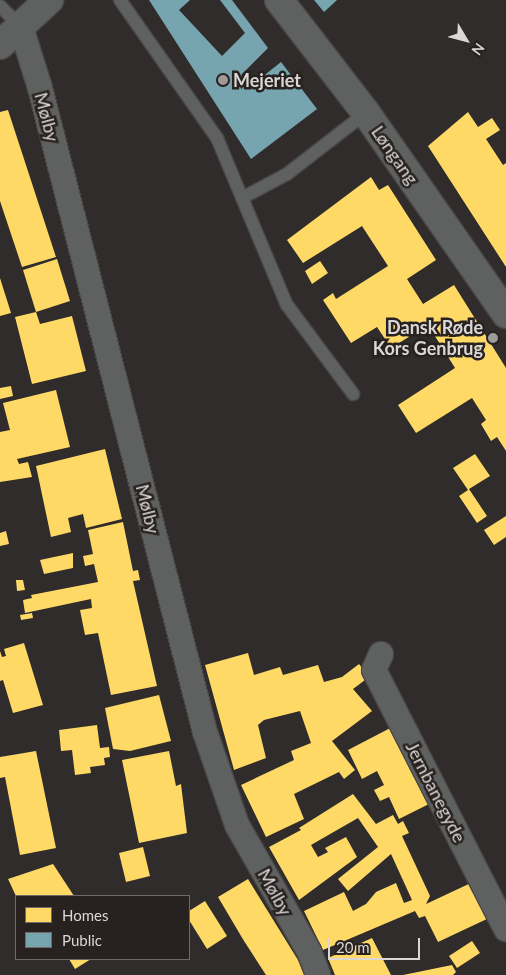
<!DOCTYPE html>
<meta charset="utf-8">
<style>
body{margin:0}
#map{position:relative;width:506px;height:975px;overflow:hidden;background:#2f2c2b;font-family:Lato,sans-serif}
div>[style]{position:absolute}
[style*='--x']{left:calc(var(--x)*1px);top:calc(var(--y)*1px);width:calc(var(--w)*1px);rotate:calc(var(--a)*1deg)}
.homes>*{inset:0;background:#ffd966}
.public>*{inset:0;background:#76a5af}
.roads{filter:drop-shadow(1px 0 #4a4747) drop-shadow(-1px 0 #4a4747) drop-shadow(0 1px #4a4747) drop-shadow(0 -1px #4a4747)}
.service>*{height:12px;margin:-6px;padding:0 6px;transform-origin:6px;border-radius:6px;background:#5f6060}
.minor>*{height:24px;margin:-12px;padding:0 12px;transform-origin:12px;border-radius:12px;background:#5f6060}
.tertiary>*{height:28px;margin:-14px;padding:0 14px;transform-origin:14px;border-radius:14px;background:#5f6060}
.dots>*{width:14px;height:14px;translate:-50% -50%;box-sizing:border-box;border:2px solid #27221f;border-radius:50%}
span{translate:-50% -50%;white-space:nowrap;text-align:center;line-height:1.15;-webkit-text-stroke:5px #27221f;paint-order:stroke}
.poi-label{font-size:18px;color:#dbd7d6;font-weight:700}
.left{translate:0 -50%;text-align:left}
.right{translate:-100% -50%;text-align:right}
.street-label{font-size:18px;color:#dbd7d6}
.legend{position:absolute;left:15px;top:895px;width:175px;height:65px;box-sizing:border-box;background:#27221f;border:1px solid #6f6a68;margin:0;padding:6px 9px;list-style:none;font-size:15px;color:#dbd7d6}
.legend li{display:flex;align-items:center;gap:10px;height:25px}
.legend b{width:25px;border:1px solid #6f6a68}
.north{position:absolute;left:441px;top:15px;width:50px;height:50px;-webkit-text-stroke:4px #27221f;paint-order:stroke;rotate:127deg;font-size:14px;font-weight:700;line-height:20px;text-align:center;color:#dbd7d6}
.north::after{content:'';display:block;margin:auto;width:18px;height:22px;background:#dbd7d6;clip-path:polygon(50% 0,100% 100%,50% 72%,0 100%)}
.scale{position:absolute;left:328px;top:938px;width:92px;height:22px;box-sizing:border-box;border:2px solid #dbd7d6;border-top:0;padding-left:6px;font-size:15px;line-height:18px;white-space:nowrap;color:#dbd7d6;-webkit-text-stroke:4px #27221f;paint-order:stroke}
</style>
<div id="map">
<div class="homes">
<i style="clip-path:polygon(8px 110px,56px 257px,22px 267px,0 201px,0 112px)"></i>
<i style="clip-path:polygon(468px 112px,478px 127px,492px 118px,500px 130px,486px 139px,503px 165px,506px 163px,506px 267px,428px 146px)"></i>
<i style="clip-path:polygon(371px 177px,379px 190px,388px 185px,436px 260px,407px 279px,423px 304px,454px 285px,506px 368px,506px 451px,497px 437px,491px 441px,481px 424px,486px 420px,472px 398px,416px 433px,398px 405px,455px 368px,428px 325px,391px 348px,377px 327px,351px 343px,323px 300px,333px 293px,336px 299px,388px 266px,362px 226px,303px 263px,287px 240px)"></i>
<i style="clip-path:polygon(57px 259px,70px 301px,36px 312px,23px 270px)"></i>
<i style="clip-path:polygon(320px 261px,328px 273px,312px 284px,305px 271px)"></i>
<i style="clip-path:polygon(0 278px,11px 313px,0 316px)"></i>
<i style="clip-path:polygon(36px 312px,40px 324px,72px 316px,86px 371px,32px 384px,15px 317px)"></i>
<i style="clip-path:polygon(11px 386px,13px 396px,0 399px,0 388px)"></i>
<i style="clip-path:polygon(56px 390px,70px 447px,17px 459px,19px 464px,28px 462px,32px 477px,0 482px,0 432px,10px 430px,3px 403px)"></i>
<i style="clip-path:polygon(105px 449px,122px 519px,86px 528px,83px 514px,68px 518px,71px 532px,51px 537px,36px 466px)"></i>
<i style="clip-path:polygon(475px 454px,490px 476px,469px 489px,487px 516px,477px 523px,459px 496px,468px 490px,453px 468px)"></i>
<i style="clip-path:polygon(506px 516px,506px 537px,494px 545px,484px 530px)"></i>
<i style="clip-path:polygon(123px 522px,133px 571px,138px 570px,140px 580px,133px 581px,157px 686px,111px 695px,98px 633px,85px 635px,80px 610px,92px 608px,91px 599px,25px 613px,23px 600px,32px 598px,31px 595px,98px 582px,94px 564px,85px 566px,83px 556px,93px 554px,88px 530px)"></i>
<i style="clip-path:polygon(6px 531px,9px 544px,0 546px,0 533px)"></i>
<i style="clip-path:polygon(73px 553px,73px 568px,44px 574px,40px 560px)"></i>
<i style="clip-path:polygon(16px 580px,23px 580px,25px 590px,17px 591px)"></i>
<i style="clip-path:polygon(32px 613px,33px 618px,21px 620px,20px 615px)"></i>
<i style="clip-path:polygon(24px 643px,43px 705px,13px 713px,3px 680px,0 681px,0 651px,2px 657px,6px 656px,4px 649px)"></i>
<i style="clip-path:polygon(248px 653px,254px 675px,280px 667px,283px 675px,318px 665px,324px 682px,342px 677px,359px 664px,369px 677px,353px 689px,372px 711px,332px 741px,355px 770px,344px 779px,339px 772px,294px 794px,304px 819px,266px 837px,241px 785px,294px 760px,291px 751px,311px 743px,300px 711px,264px 720px,258px 725px,266px 758px,234px 770px,205px 665px)"></i>
<i style="clip-path:polygon(159px 695px,171px 741px,130px 751px,113px 749px,105px 708px)"></i>
<i style="clip-path:polygon(398px 724px,435px 801px,399px 819px,389px 797px,380px 801px,374px 790px,384px 785px,377px 771px,362px 779px,348px 750px)"></i>
<i style="clip-path:polygon(97px 725px,100px 748px,109px 747px,110px 757px,104px 758px,105px 765px,90px 767px,91px 773px,75px 775px,72px 750px,61px 751px,59px 730px)"></i>
<i style="clip-path:polygon(36px 751px,56px 848px,20px 855px,5px 777px,0 778px,0 757px)"></i>
<i style="clip-path:polygon(169px 751px,176px 786px,181px 784px,187px 833px,139px 843px,122px 760px)"></i>
<i style="clip-path:polygon(353px 794px,376px 824px,393px 815px,398px 824px,403px 821px,409px 833px,402px 836px,430px 896px,426px 904px,473px 882px,489px 918px,438px 942px,425px 916px,419px 918px,415px 911px,323px 950px,304px 911px,344px 892px,353px 911px,366px 904px,376px 892px,396px 883px,404px 903px,412px 900px,391px 854px,348px 891px,338px 879px,378px 847px,358px 818px,311px 845px,318px 857px,328px 852px,325px 848px,346px 837px,357px 857px,299px 900px,269px 847px,301px 830px,299px 828px)"></i>
<i style="clip-path:polygon(143px 847px,150px 876px,126px 882px,119px 853px)"></i>
<i style="clip-path:polygon(53px 864px,74px 896px,16px 896px,8px 879px)"></i>
<i style="clip-path:polygon(248px 879px,298px 960px,304px 975px,266px 975px,244px 941px,218px 897px)"></i>
<i style="clip-path:polygon(205px 901px,227px 936px,207px 949px,189px 920px,189px 911px)"></i>
<i style="clip-path:polygon(372px 938px,391px 975px,335px 975px,328px 958px)"></i>
<i style="clip-path:polygon(472px 941px,480px 953px,457px 968px,449px 956px)"></i>
<i style="clip-path:polygon(69px 959px,91px 959px,75px 969px)"></i>
<i style="clip-path:polygon(452px 965px,456px 972px,453px 975px,403px 975px)"></i>
</div>
<div class="public">
<i style="clip-path:polygon(149px 0,190px 0,179px 10px,222px 56px,245px 33px,220px 0,232px 0,268px 48px,241px 75px,252px 85px,281px 62px,317px 109px,251px 159px)"></i>
<i style="clip-path:polygon(314px 0,337px 0,324px 12px)"></i>
</div>
<div class="roads">
<div class="service">
<i style="--x:120;--y:0;--w:169;--a:54.9"></i>
<i style="--x:217;--y:138;--w:181;--a:67.3"></i>
<i style="--x:287;--y:305;--w:111;--a:53.4"></i>
<i style="--x:0;--y:6;--w:30;--a:45"></i>
<i style="--x:242;--y:198;--w:51;--a:-28.1"></i>
<i style="--x:287;--y:174;--w:100;--a:-37.7"></i>
</div>
<div class="minor">
<i style="--x:21;--y:27;--w:64;--a:72.7"></i>
<i style="--x:40;--y:88;--w:665;--a:75.63"></i>
<i style="--x:205;--y:732;--w:98;--a:71"></i>
<i style="--x:237;--y:825;--w:145;--a:60.3"></i>
<i style="--x:309;--y:951;--w:26;--a:69"></i>
<i style="--x:381;--y:654;--w:17;--a:114"></i>
<i style="--x:374;--y:670;--w:291;--a:63"></i>
</div>
<div class="tertiary">
<i style="--x:279;--y:0;--w:143;--a:52.4"></i>
<i style="--x:366;--y:113;--w:245;--a:55.1"></i>
<i style="--x:0;--y:45;--w:67;--a:-42.6"></i>
</div>
</div>
<div class="dots">
<i style="left:223px;top:80px;background:#9f9b9a"></i>
<i style="left:493px;top:338px;background:#9f9b9a"></i>
</div>
<div class="poi-label">
<span class="left" style="left:233px;top:80px">Mejeriet</span>
<span class="right" style="left:483px;top:338px">Dansk Røde<br>Kors Genbrug</span>
</div>
<div class="street-label">
<span style="left:47px;top:117px;rotate:75deg">Mølby</span>
<span style="left:395px;top:155px;rotate:55deg">Løngang</span>
<span style="left:148px;top:509px;rotate:76deg">Mølby</span>
<span style="left:436px;top:792px;rotate:63deg">Jernbanegyde</span>
<span style="left:275px;top:892px;rotate:61deg">Mølby</span>
</div>
<ul class="legend">
<li><b style="height:14px;background:#ffd966"></b>Homes</li>
<li><b style="height:14px;background:#76a5af"></b>Public</li>
</ul>
<div class="north">N</div>
<div class="scale">20 m</div>
</div>
